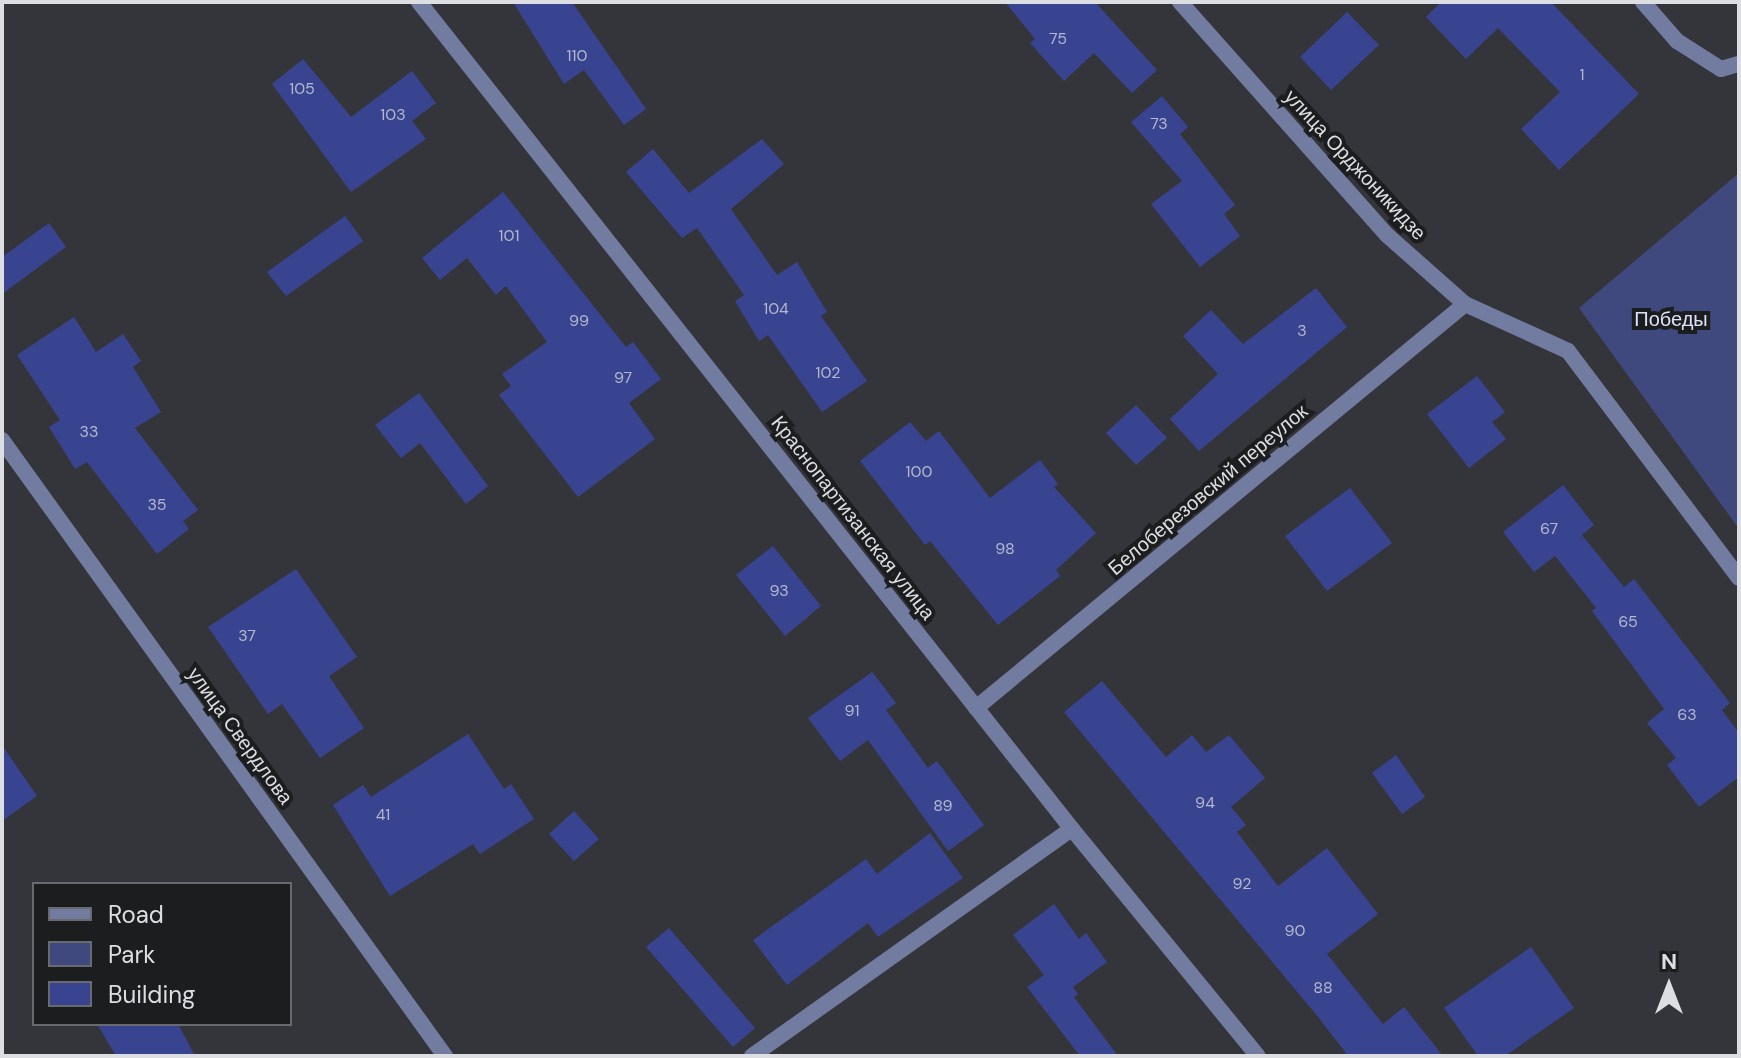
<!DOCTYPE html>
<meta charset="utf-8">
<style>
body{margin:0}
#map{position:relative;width:1741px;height:1058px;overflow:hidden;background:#34353a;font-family:"DM Sans",sans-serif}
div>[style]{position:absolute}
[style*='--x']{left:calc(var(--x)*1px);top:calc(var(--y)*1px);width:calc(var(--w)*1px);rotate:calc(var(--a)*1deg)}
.green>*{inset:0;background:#3f497d}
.building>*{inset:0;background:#394491}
.minor>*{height:16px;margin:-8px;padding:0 8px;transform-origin:8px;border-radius:8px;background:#727ba0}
.tertiary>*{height:16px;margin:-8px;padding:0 8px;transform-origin:8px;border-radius:8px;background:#727ba0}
span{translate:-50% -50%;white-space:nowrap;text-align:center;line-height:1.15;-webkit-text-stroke:8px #1c1d1f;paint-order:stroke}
.number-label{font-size:16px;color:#b4b8cd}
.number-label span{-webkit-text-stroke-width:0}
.street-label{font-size:20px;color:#dddee1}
.park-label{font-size:20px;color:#dbe1f7}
.frame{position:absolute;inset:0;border:4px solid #dddee1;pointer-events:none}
.legend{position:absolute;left:32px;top:882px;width:260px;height:144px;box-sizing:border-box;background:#1c1d1f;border:2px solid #696a6d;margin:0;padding:10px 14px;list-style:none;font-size:24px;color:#dddee1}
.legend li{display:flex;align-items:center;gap:16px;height:40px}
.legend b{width:40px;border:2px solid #696a6d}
.north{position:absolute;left:1629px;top:946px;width:80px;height:80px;-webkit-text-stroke:6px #1c1d1f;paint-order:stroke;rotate:0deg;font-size:22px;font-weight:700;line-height:32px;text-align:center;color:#dddee1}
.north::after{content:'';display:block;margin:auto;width:28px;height:36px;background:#dddee1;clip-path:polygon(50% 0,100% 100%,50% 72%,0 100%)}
</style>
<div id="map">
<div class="green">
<i style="clip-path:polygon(1739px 173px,1739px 529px,1579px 308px)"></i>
</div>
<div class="building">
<i style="clip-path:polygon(513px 2px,572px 2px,646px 109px,624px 125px,584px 70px,564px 84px)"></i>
<i style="clip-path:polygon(1005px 2px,1095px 2px,1157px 70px,1132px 93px,1094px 53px,1064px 81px,1030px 43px,1035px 39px)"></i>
<i style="clip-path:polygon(1441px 2px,1551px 2px,1639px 94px,1559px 170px,1521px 129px,1560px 92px,1498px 28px,1466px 59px,1426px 17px)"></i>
<i style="clip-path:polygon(1347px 12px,1379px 45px,1331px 90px,1300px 57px)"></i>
<i style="clip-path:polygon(303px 59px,351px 117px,412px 71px,436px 103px,412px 121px,426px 139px,351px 192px,272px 84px)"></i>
<i style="clip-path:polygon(1162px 96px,1188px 127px,1180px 134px,1235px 205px,1224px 214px,1240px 236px,1200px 267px,1151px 204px,1182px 181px,1131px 122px)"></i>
<i style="clip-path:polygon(762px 139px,784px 164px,731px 209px,777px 275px,797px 262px,827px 312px,821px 316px,867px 381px,822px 412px,768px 335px,759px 341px,735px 301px,744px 295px,697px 228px,682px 238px,626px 172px,653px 149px,689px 193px)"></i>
<i style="clip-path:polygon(503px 192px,626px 347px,633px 342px,661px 379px,629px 403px,655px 439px,578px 497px,499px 395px,511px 386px,502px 374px,547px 342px,506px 286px,496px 295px,467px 258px,440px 280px,422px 258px)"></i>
<i style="clip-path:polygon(345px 216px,363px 241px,286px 296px,267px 272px)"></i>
<i style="clip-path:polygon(49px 223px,66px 247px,2px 294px,2px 257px)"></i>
<i style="clip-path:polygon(1316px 288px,1347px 327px,1199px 451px,1170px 419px,1218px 374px,1183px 336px,1211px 310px,1243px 344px)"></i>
<i style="clip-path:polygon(74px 317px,96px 352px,123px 334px,141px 361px,133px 367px,161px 412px,135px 428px,198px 510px,183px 521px,189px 529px,157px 554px,87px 462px,75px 469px,49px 427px,60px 420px,17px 355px)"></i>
<i style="clip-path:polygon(1477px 376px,1505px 412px,1492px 422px,1506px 439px,1469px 468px,1427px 414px)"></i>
<i style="clip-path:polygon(419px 393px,488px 486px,466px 504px,420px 443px,401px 458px,375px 425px)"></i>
<i style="clip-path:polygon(1136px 405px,1167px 438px,1136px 465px,1106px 433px)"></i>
<i style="clip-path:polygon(910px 422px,926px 441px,939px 431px,990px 498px,1040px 460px,1058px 484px,1054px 487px,1096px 533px,1056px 570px,1060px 576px,998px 625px,930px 541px,925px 545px,860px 461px)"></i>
<i style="clip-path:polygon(1563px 485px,1594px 525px,1582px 535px,1624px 587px,1634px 579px,1730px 703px,1722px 710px,1739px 733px,1739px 777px,1699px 807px,1667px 765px,1676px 758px,1647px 723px,1664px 709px,1592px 611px,1596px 608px,1555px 556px,1534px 572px,1503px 532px)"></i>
<i style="clip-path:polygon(1350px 488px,1392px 543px,1327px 591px,1285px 536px)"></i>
<i style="clip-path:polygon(773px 546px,821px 606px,785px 636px,736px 575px)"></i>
<i style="clip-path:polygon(296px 569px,357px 657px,329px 676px,364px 728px,320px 758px,282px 704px,268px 714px,208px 627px)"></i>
<i style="clip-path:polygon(872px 672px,896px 703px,886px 710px,928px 768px,937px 761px,984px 825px,948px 851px,868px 740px,840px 761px,808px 718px)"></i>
<i style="clip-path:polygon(1102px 681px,1166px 757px,1192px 735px,1206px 752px,1229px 735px,1265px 778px,1231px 807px,1246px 825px,1237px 832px,1278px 886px,1327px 848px,1378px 914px,1327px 954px,1383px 1024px,1404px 1007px,1443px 1056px,1343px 1056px,1346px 1053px,1319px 1018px,1064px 712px)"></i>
<i style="clip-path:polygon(468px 734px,504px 789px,511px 784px,534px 819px,480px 854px,473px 844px,390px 896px,333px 805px,363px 785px,371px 797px)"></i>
<i style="clip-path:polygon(2px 745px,37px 796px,2px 821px)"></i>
<i style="clip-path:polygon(1396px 755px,1425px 797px,1402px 814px,1372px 773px)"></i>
<i style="clip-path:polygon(574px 811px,599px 839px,574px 861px,549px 834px)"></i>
<i style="clip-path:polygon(930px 833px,963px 878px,878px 937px,868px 923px,787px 985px,753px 940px,866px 859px,877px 874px)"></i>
<i style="clip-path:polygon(1054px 904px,1079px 939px,1086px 933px,1107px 962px,1073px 987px,1078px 994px,1074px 997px,1118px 1056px,1080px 1056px,1027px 987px,1044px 975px,1013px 935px)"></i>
<i style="clip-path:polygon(669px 928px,755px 1028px,733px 1047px,646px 947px)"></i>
<i style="clip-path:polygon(1531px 947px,1574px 1008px,1505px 1056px,1478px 1056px,1444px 1008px)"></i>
<i style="clip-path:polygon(97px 1024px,178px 1024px,195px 1056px,116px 1056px)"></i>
</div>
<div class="minor">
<i style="--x:1180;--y:2;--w:312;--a:48.4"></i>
<i style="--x:1387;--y:235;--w:104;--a:41.5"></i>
<i style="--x:1465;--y:304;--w:113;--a:24.5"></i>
<i style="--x:1568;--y:351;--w:284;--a:53"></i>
<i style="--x:1643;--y:2;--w:52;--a:48.9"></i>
<i style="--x:1677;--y:41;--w:52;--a:32.5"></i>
<i style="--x:1721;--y:69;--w:19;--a:-16"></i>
<i style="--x:2;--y:440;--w:759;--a:54.28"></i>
<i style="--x:976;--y:708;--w:634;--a:-39.56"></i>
<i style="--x:752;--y:1056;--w:392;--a:-35.4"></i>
</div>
<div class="tertiary">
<i style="--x:419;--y:2;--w:1054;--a:51.71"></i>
<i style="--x:1072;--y:829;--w:293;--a:50.7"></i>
</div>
<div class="number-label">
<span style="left:1058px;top:39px">75</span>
<span style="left:577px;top:56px">110</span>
<span style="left:1582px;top:75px">1</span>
<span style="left:302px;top:89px">105</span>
<span style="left:393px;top:115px">103</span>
<span style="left:1159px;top:124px">73</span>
<span style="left:509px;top:236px">101</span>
<span style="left:776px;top:309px">104</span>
<span style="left:579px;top:321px">99</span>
<span style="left:1302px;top:331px">3</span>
<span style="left:828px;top:373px">102</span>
<span style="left:623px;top:378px">97</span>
<span style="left:89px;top:432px">33</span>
<span style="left:919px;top:472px">100</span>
<span style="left:157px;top:505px">35</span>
<span style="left:1549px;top:529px">67</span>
<span style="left:1005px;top:549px">98</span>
<span style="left:779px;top:591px">93</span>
<span style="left:1628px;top:622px">65</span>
<span style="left:247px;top:636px">37</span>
<span style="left:852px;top:711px">91</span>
<span style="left:1687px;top:715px">63</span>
<span style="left:1205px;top:803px">94</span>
<span style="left:943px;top:806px">89</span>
<span style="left:383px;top:815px">41</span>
<span style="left:1242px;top:884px">92</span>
<span style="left:1295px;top:931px">90</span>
<span style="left:1323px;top:988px">88</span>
</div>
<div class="street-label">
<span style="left:1355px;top:165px;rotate:47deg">улица Орджоникидзе</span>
<span style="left:1208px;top:490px;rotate:-40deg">Белоберезовский переулок</span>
<span style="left:853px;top:518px;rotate:52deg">Краснопартизанская улица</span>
<span style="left:240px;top:736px;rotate:54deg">улица Свердлова</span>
</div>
<div class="park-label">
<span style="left:1671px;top:319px">Победы</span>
</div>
<div class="frame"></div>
<ul class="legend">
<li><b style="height:10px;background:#727ba0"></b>Road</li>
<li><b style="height:22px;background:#3f497d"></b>Park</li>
<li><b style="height:22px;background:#394491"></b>Building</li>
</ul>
<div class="north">N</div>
</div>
